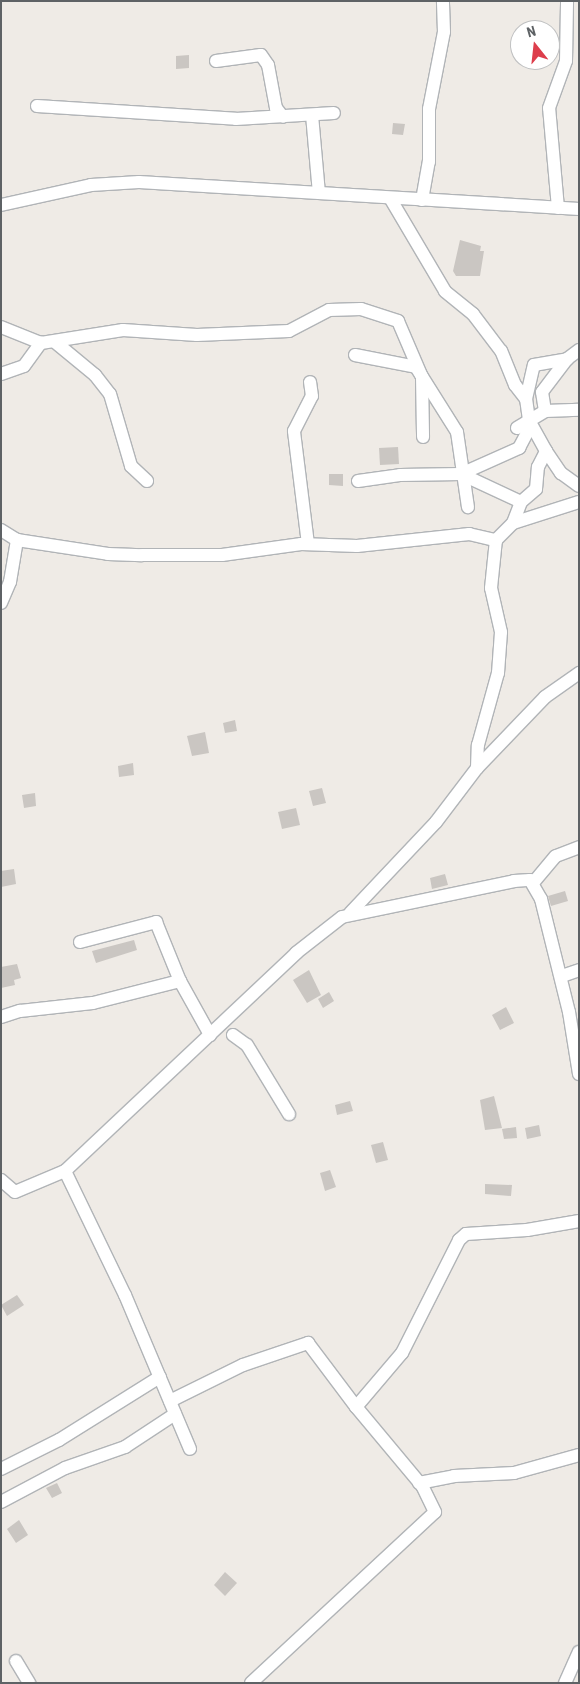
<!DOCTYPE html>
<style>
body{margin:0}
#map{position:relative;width:580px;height:1684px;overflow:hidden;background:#efebe6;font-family:"Roboto Condensed",sans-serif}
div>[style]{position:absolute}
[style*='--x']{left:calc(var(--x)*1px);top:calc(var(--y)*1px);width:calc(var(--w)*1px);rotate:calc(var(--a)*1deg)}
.building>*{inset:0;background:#cac6c2}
.roads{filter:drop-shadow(1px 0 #b1b4b7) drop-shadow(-1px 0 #b1b4b7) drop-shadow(0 1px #b1b4b7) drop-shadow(0 -1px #b1b4b7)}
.minor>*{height:12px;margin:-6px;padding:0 6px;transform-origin:6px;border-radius:6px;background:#fff}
span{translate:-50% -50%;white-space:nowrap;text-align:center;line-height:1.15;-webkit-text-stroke:4px #fff;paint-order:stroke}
.frame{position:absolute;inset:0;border:2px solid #5e6265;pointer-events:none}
.north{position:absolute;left:510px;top:20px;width:50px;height:50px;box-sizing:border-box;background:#fff;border:1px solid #bfc0c1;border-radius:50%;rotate:344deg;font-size:14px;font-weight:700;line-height:20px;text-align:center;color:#5e6265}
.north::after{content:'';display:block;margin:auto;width:18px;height:22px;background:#dd3e4c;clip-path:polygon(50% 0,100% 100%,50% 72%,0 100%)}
</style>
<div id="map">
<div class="building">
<i style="clip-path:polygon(189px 55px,189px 68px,176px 69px,176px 56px)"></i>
<i style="clip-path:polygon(393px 123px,405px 124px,403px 135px,392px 134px)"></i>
<i style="clip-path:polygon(460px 240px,481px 246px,480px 251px,484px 251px,480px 276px,456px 276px,453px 271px)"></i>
<i style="clip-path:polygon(398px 447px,399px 464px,380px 465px,379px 448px)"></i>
<i style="clip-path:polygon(329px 474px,343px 474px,343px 486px,329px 485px)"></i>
<i style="clip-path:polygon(235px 720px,237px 731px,225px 733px,223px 723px)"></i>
<i style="clip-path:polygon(205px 732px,209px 753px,192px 756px,187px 736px)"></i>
<i style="clip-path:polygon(133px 763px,134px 775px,119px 777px,118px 766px)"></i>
<i style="clip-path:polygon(322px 788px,326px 803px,313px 806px,309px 791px)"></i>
<i style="clip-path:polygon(35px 793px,36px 806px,24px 808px,22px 795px)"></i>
<i style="clip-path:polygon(296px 808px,300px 825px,282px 829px,278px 812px)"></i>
<i style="clip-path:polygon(14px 869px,16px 884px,1px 887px,1px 871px)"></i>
<i style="clip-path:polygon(445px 874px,448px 885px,432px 889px,430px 878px)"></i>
<i style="clip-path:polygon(565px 891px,568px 901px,551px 906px,548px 896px)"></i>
<i style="clip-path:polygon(134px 940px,137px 950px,96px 963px,92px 951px)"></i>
<i style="clip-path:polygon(17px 964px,21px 978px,14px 980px,15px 985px,1px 988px,1px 967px)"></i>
<i style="clip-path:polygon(309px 970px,321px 995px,307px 1003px,293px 980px)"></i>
<i style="clip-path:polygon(329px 992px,334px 1001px,323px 1008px,318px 999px)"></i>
<i style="clip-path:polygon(506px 1007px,514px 1023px,500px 1030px,492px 1015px)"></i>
<i style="clip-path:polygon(494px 1096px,502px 1128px,485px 1130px,480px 1100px)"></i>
<i style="clip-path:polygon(350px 1101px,353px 1111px,337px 1115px,335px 1105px)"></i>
<i style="clip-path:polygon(539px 1125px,541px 1136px,527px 1139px,525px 1128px)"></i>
<i style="clip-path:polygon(516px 1127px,517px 1138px,504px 1139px,502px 1129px)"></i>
<i style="clip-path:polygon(383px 1142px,388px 1160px,376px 1163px,371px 1145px)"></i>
<i style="clip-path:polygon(330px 1170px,336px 1187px,325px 1191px,320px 1173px)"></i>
<i style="clip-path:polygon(485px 1184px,512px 1185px,511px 1196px,485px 1194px)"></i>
<i style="clip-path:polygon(17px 1295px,24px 1305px,7px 1316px,1px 1305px)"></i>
<i style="clip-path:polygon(57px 1483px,62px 1493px,52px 1498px,46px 1488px)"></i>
<i style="clip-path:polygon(19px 1520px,28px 1535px,16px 1543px,7px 1529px)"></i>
<i style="clip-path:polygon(225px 1572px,237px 1583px,225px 1596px,214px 1585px)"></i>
</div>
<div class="roads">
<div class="minor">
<i style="--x:216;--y:61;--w:45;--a:-7.6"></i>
<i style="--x:261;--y:55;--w:12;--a:55"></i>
<i style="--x:268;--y:65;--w:44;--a:79.5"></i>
<i style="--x:276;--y:108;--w:11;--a:52"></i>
<i style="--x:37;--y:106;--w:199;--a:3.7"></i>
<i style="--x:236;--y:119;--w:98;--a:-3.5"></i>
<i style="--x:312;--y:115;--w:78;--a:84.9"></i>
<i style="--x:422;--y:200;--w:39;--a:-80"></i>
<i style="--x:429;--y:162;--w:53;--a:-90"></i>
<i style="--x:429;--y:109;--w:78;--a:-79"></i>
<i style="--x:444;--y:32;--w:31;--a:-92"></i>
<i style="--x:1;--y:205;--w:92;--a:-12.5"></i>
<i style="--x:91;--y:185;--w:48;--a:-3.6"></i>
<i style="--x:139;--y:182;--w:441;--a:3.5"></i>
<i style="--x:558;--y:208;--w:100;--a:-95.1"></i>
<i style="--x:549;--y:108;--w:50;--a:-70.1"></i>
<i style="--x:566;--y:61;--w:60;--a:-89"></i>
<i style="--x:1;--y:327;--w:43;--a:21.8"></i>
<i style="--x:41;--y:343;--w:83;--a:-9"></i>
<i style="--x:123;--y:330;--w:74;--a:3.9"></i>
<i style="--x:197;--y:335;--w:92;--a:-2.5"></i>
<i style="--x:289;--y:331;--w:45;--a:-27.7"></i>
<i style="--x:329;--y:310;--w:32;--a:-2"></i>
<i style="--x:361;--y:309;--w:39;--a:18"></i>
<i style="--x:398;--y:321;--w:61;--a:66.8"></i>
<i style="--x:422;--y:377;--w:60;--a:89"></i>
<i style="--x:55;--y:342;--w:52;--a:39.5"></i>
<i style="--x:95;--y:375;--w:24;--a:52"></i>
<i style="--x:110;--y:394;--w:75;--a:73.7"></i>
<i style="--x:131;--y:466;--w:22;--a:43"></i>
<i style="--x:355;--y:355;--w:62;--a:11.1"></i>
<i style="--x:416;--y:367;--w:77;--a:57.8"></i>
<i style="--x:457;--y:432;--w:76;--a:81.7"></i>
<i style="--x:1;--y:374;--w:24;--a:-19"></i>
<i style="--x:24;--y:366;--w:29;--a:-54"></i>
<i style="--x:526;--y:399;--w:35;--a:-77"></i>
<i style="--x:534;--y:365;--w:34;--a:-10"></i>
<i style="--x:545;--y:411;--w:34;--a:-2"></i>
<i style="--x:517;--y:428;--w:33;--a:-31"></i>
<i style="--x:545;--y:411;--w:19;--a:-99"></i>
<i style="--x:542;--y:392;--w:41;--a:-52.9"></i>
<i style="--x:567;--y:359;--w:15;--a:-37"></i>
<i style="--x:546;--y:451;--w:27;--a:56"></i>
<i style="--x:561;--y:473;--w:22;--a:36"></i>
<i style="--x:461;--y:474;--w:66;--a:25"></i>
<i style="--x:358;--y:481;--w:42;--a:-8.1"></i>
<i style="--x:400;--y:475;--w:61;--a:-0.9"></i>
<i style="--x:461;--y:474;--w:64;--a:-24.1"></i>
<i style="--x:519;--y:448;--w:26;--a:-62"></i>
<i style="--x:513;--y:523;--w:69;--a:-17.7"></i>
<i style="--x:1;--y:530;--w:19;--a:32"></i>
<i style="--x:17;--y:540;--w:92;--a:8.7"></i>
<i style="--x:108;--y:554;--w:34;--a:2"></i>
<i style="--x:142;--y:555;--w:80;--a:0"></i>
<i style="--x:222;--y:555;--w:80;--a:-7.9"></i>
<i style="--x:301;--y:544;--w:56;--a:2"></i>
<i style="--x:357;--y:546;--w:113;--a:-6.1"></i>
<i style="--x:469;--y:534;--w:28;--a:13"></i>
<i style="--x:308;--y:544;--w:114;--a:-97.1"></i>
<i style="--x:294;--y:431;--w:39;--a:-63"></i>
<i style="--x:312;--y:396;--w:14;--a:-98"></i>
<i style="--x:1;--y:603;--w:23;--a:-67"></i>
<i style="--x:10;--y:582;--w:43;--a:-80.5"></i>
<i style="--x:477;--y:768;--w:98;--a:-46.2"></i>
<i style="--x:545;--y:697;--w:42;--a:-35.2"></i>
<i style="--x:533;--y:883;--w:35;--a:-50"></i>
<i style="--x:556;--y:856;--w:25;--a:-21"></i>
<i style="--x:350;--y:913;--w:125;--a:-46.6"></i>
<i style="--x:436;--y:822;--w:68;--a:-52.8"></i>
<i style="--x:477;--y:768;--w:23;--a:-88"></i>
<i style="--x:478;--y:745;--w:75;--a:-74.5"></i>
<i style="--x:498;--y:673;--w:41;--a:-85.8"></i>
<i style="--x:501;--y:632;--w:45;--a:-102.8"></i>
<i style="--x:491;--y:588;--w:48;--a:-84.1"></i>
<i style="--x:496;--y:540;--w:24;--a:-45"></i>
<i style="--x:513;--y:523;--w:22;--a:-69"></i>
<i style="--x:521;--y:502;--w:20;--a:-41"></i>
<i style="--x:536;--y:489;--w:22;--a:-85"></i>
<i style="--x:538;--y:467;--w:18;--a:-63"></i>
<i style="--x:546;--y:451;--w:35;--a:-119"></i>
<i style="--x:529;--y:420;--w:21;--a:-98"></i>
<i style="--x:526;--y:399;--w:18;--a:-128"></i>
<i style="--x:515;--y:385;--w:37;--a:-112"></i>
<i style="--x:501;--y:351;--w:46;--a:-127.1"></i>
<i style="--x:473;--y:314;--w:36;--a:-141"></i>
<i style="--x:445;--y:291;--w:108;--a:-120.6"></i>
<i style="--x:80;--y:942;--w:79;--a:-14.7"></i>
<i style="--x:156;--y:922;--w:64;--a:67.9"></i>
<i style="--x:180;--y:981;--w:62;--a:60.9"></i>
<i style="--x:562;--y:976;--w:18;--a:-19"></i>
<i style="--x:1;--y:1017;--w:20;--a:-18"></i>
<i style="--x:20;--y:1011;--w:73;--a:-6.3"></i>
<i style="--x:93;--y:1003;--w:90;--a:-14.2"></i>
<i style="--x:233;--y:1035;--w:17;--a:36"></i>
<i style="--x:247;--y:1045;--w:81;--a:58.7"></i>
<i style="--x:65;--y:1171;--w:138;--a:64.2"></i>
<i style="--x:125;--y:1295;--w:167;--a:67.1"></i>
<i style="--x:1;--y:1180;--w:18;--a:41"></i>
<i style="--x:15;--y:1192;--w:54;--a:-22.8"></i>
<i style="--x:65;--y:1171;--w:318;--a:-43.3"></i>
<i style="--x:296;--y:953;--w:58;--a:-38"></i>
<i style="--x:342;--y:917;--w:176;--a:-11.8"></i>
<i style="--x:514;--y:881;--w:16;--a:-4"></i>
<i style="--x:530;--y:880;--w:22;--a:60"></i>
<i style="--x:541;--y:899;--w:116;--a:76.1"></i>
<i style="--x:569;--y:1012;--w:63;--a:80.8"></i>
<i style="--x:170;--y:1401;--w:81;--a:-26.3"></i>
<i style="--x:243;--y:1365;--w:69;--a:-18.7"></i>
<i style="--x:308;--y:1343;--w:80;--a:53.1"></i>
<i style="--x:1;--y:1469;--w:65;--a:-26.6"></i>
<i style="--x:59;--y:1440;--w:119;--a:-32"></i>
<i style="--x:419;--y:1483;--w:36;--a:-11"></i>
<i style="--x:454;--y:1476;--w:60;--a:-2.9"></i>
<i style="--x:514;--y:1473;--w:67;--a:-15.5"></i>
<i style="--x:1;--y:1502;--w:72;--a:-28"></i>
<i style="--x:65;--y:1468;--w:64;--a:-19.3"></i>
<i style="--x:125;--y:1447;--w:60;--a:-33.4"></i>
<i style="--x:16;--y:1661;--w:26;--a:59"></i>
<i style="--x:251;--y:1683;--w:251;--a:-42.9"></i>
<i style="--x:435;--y:1512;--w:28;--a:-116"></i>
<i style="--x:423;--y:1487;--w:104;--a:-129.9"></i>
<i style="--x:356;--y:1407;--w:71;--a:-49.6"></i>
<i style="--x:402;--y:1353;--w:127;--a:-63.2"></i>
<i style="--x:459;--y:1240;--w:9;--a:-41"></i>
<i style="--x:466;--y:1234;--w:61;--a:-3.8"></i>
<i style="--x:527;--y:1230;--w:53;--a:-9.8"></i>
<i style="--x:565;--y:1683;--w:34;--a:-66"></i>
</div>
</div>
<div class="frame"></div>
<div class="north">N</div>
</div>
